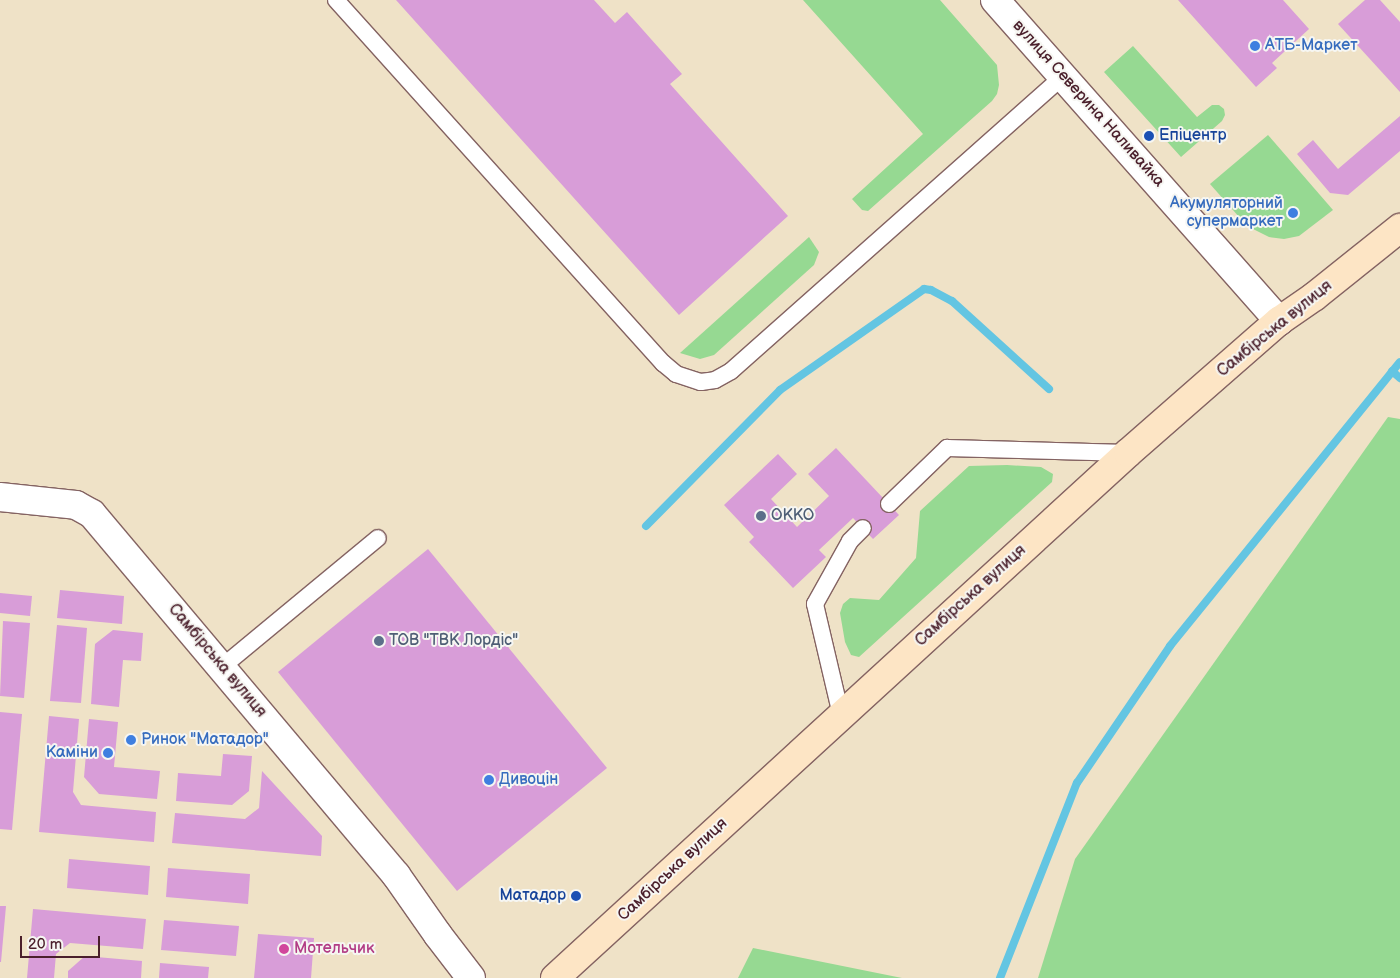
<!DOCTYPE html>
<meta charset="utf-8">
<style>
body{margin:0}
#map{position:relative;width:1400px;height:978px;overflow:hidden;background:#efe2c7;font-family:"Balsamiq Sans",sans-serif}
div>[style]{position:absolute}
[style*='--x']{left:calc(var(--x)*1px);top:calc(var(--y)*1px);width:calc(var(--w)*1px);rotate:calc(var(--a)*1deg)}
.green>*{inset:0;background:#96d992}
.stream>*{height:8px;margin:-4px;padding:0 4px;transform-origin:4px;border-radius:4px;background:#63c5e2}
.building>*{inset:0;background:#d89dd8}
.roads{filter:drop-shadow(1px 0 #846362) drop-shadow(-1px 0 #846362) drop-shadow(0 1px #846362) drop-shadow(0 -1px #846362)}
.service>*{height:16px;margin:-8px;padding:0 8px;transform-origin:8px;border-radius:8px;background:#fff}
.minor>*{height:28px;margin:-14px;padding:0 14px;transform-origin:14px;border-radius:14px;background:#fff}
.tertiary>*{height:28px;margin:-14px;padding:0 14px;transform-origin:14px;border-radius:14px;background:#fff}
.secondary>*{height:28px;margin:-14px;padding:0 14px;transform-origin:14px;border-radius:14px;background:#fde5c5}
.dots>*{width:14px;height:14px;translate:-50% -50%;box-sizing:border-box;border:2px solid #f6f6f2;border-radius:50%}
span{translate:-50% -50%;white-space:nowrap;text-align:center;line-height:1.15;-webkit-text-stroke:4px #f6f6f2;paint-order:stroke}
.shop-label{font-size:16px;color:#366cbe}
.left{translate:0 -50%;text-align:left}
.right{translate:-100% -50%;text-align:right}
.street-label{font-size:16px;color:#4a1f2b}
.transit-label{font-size:16px;color:#164399}
.service-label{font-size:16px;color:#4e5e75}
.hotel-label{font-size:16px;color:#b23c85}
.scale{position:absolute;left:20px;top:936px;width:80px;height:22px;box-sizing:border-box;border:2px solid #4a1f2b;border-top:0;padding-left:6px;font-size:15px;line-height:18px;white-space:nowrap;color:#4a1f2b;-webkit-text-stroke:4px #f6f6f2;paint-order:stroke}
</style>
<div id="map">
<div class="green">
<i style="clip-path:polygon(803px 0,940px 0,997px 65px,999px 85px,997px 94px,992px 101px,868px 211px,862px 210px,852px 199px,923px 134px)"></i>
<i style="clip-path:polygon(1133px 46px,1197px 117px,1212px 105px,1219px 105px,1224px 109px,1225px 115px,1222px 121px,1181px 157px,1104px 72px)"></i>
<i style="clip-path:polygon(1268px 135px,1333px 210px,1299px 236px,1284px 239px,1269px 237px,1247px 226px,1210px 184px)"></i>
<i style="clip-path:polygon(809px 237px,819px 252px,814px 265px,714px 355px,700px 359px,680px 353px)"></i>
<i style="clip-path:polygon(1388px 417px,1400px 419px,1400px 978px,1038px 978px,1075px 859px)"></i>
<i style="clip-path:polygon(1007px 465px,1041px 467px,1053px 474px,1052px 482px,859px 657px,851px 655px,845px 642px,840px 613px,843px 604px,850px 598px,879px 600px,916px 558px,920px 511px,969px 466px)"></i>
<i style="clip-path:polygon(753px 948px,902px 978px,738px 978px)"></i>
</div>
<div class="stream">
<i style="--x:1392;--y:371;--w:11;--a:41"></i>
<i style="--x:646;--y:526;--w:191;--a:-45.4"></i>
<i style="--x:780;--y:390;--w:176;--a:-35"></i>
<i style="--x:924;--y:289;--w:7;--a:8"></i>
<i style="--x:931;--y:290;--w:24;--a:28"></i>
<i style="--x:952;--y:301;--w:131;--a:42.2"></i>
<i style="--x:1000;--y:978;--w:210;--a:-68.5"></i>
<i style="--x:1077;--y:783;--w:166;--a:-55.8"></i>
<i style="--x:1170;--y:646;--w:365;--a:-51"></i>
</div>
<div class="building">
<i style="clip-path:polygon(396px 0,594px 0,615px 23px,627px 12px,682px 74px,670px 84px,788px 216px,679px 315px)"></i>
<i style="clip-path:polygon(1178px 0,1283px 0,1309px 29px,1272px 63px,1277px 68px,1256px 87px)"></i>
<i style="clip-path:polygon(1365px 0,1380px 0,1400px 22px,1400px 92px,1338px 24px)"></i>
<i style="clip-path:polygon(1400px 116px,1400px 151px,1348px 195px,1330px 193px,1297px 154px,1313px 140px,1338px 169px)"></i>
<i style="clip-path:polygon(836px 448px,899px 515px,873px 539px,853px 518px,819px 550px,826px 557px,793px 588px,749px 542px,754px 537px,724px 505px,778px 454px,797px 474px,771px 499px,797px 527px,829px 496px,808px 474px)"></i>
<i style="clip-path:polygon(428px 549px,607px 768px,457px 891px,278px 672px)"></i>
<i style="clip-path:polygon(60px 590px,124px 596px,122px 624px,57px 618px)"></i>
<i style="clip-path:polygon(0 593px,32px 596px,30px 616px,0 613px)"></i>
<i style="clip-path:polygon(3px 621px,30px 623px,24px 698px,0 696px)"></i>
<i style="clip-path:polygon(57px 625px,87px 628px,81px 703px,50px 701px)"></i>
<i style="clip-path:polygon(113px 630px,143px 633px,141px 661px,123px 660px,119px 707px,91px 704px,95px 644px)"></i>
<i style="clip-path:polygon(0 712px,22px 714px,12px 830px,0 829px)"></i>
<i style="clip-path:polygon(49px 716px,79px 719px,73px 792px,81px 805px,156px 812px,154px 842px,39px 832px)"></i>
<i style="clip-path:polygon(89px 719px,118px 722px,114px 767px,160px 771px,157px 799px,99px 794px,84px 777px)"></i>
<i style="clip-path:polygon(223px 754px,252px 756px,249px 791px,232px 805px,176px 801px,178px 773px,221px 776px)"></i>
<i style="clip-path:polygon(262px 771px,322px 836px,321px 856px,172px 843px,175px 813px,245px 819px,259px 808px)"></i>
<i style="clip-path:polygon(69px 859px,150px 866px,148px 895px,67px 888px)"></i>
<i style="clip-path:polygon(168px 868px,250px 874px,248px 904px,166px 897px)"></i>
<i style="clip-path:polygon(0 906px,6px 906px,1px 962px,0 962px)"></i>
<i style="clip-path:polygon(33px 909px,146px 919px,143px 949px,70px 943px,56px 954px,54px 978px,27px 978px)"></i>
<i style="clip-path:polygon(164px 920px,239px 926px,236px 956px,161px 950px)"></i>
<i style="clip-path:polygon(258px 934px,314px 938px,311px 978px,254px 978px)"></i>
<i style="clip-path:polygon(85px 956px,142px 961px,141px 978px,68px 978px,68px 971px)"></i>
<i style="clip-path:polygon(160px 963px,209px 967px,208px 978px,159px 978px)"></i>
</div>
<div class="roads">
<div class="service">
<i style="--x:336;--y:0;--w:489;--a:48"></i>
<i style="--x:663;--y:363;--w:17;--a:40"></i>
<i style="--x:676;--y:374;--w:26;--a:18"></i>
<i style="--x:701;--y:382;--w:14;--a:-8"></i>
<i style="--x:715;--y:380;--w:18;--a:-29"></i>
<i style="--x:731;--y:371;--w:444;--a:-41.6"></i>
<i style="--x:889;--y:504;--w:81;--a:-44"></i>
<i style="--x:947;--y:448;--w:181;--a:1.6"></i>
<i style="--x:222;--y:667;--w:202;--a:-39.6"></i>
<i style="--x:841;--y:715;--w:114;--a:-103.2"></i>
<i style="--x:815;--y:604;--w:72;--a:-60.9"></i>
<i style="--x:850;--y:541;--w:18;--a:-45"></i>
</div>
<div class="minor">
<i style="--x:0;--y:497;--w:76;--a:6"></i>
<i style="--x:76;--y:505;--w:18;--a:29"></i>
<i style="--x:92;--y:514;--w:472;--a:49.9"></i>
<i style="--x:396;--y:875;--w:73;--a:55"></i>
<i style="--x:438;--y:935;--w:54;--a:52.5"></i>
</div>
<div class="tertiary">
<i style="--x:995;--y:0;--w:429;--a:48.5"></i>
</div>
<div class="secondary">
<i style="--x:555;--y:978;--w:777;--a:-42.5"></i>
<i style="--x:1128;--y:453;--w:201;--a:-41.2"></i>
<i style="--x:1279;--y:321;--w:44;--a:-34.8"></i>
<i style="--x:1315;--y:296;--w:109;--a:-38.7"></i>
</div>
</div>
<div class="dots">
<i style="left:1255px;top:46px;background:#3f7fe0"></i>
<i style="left:1149px;top:136px;background:#1a4fb4"></i>
<i style="left:1293px;top:213px;background:#3f7fe0"></i>
<i style="left:761px;top:516px;background:#5c6f8a"></i>
<i style="left:379px;top:641px;background:#5c6f8a"></i>
<i style="left:131px;top:740px;background:#3f7fe0"></i>
<i style="left:108px;top:753px;background:#3f7fe0"></i>
<i style="left:489px;top:780px;background:#3f7fe0"></i>
<i style="left:576px;top:896px;background:#1a4fb4"></i>
<i style="left:284px;top:949px;background:#d1479c"></i>
</div>
<div class="shop-label">
<span class="left" style="left:1265px;top:46px">АТБ-Маркет</span>
<span class="right" style="left:1283px;top:213px">Акумуляторний<br>супермаркет</span>
<span class="left" style="left:141px;top:740px">Ринок "Матадор"</span>
<span class="right" style="left:98px;top:753px">Каміни</span>
<span class="left" style="left:499px;top:780px">Дивоцін</span>
</div>
<div class="street-label">
<span style="left:1088px;top:104px;rotate:48deg">вулиця Северина Наливайка</span>
<span style="left:1275px;top:329px;rotate:-39deg">Самбірська вулиця</span>
<span style="left:971px;top:596px;rotate:-42deg">Самбірська вулиця</span>
<span style="left:217px;top:661px;rotate:50deg">Самбірська вулиця</span>
<span style="left:673px;top:870px;rotate:-43deg">Самбірська вулиця</span>
</div>
<div class="transit-label">
<span class="left" style="left:1159px;top:136px">Епіцентр</span>
<span class="right" style="left:566px;top:896px">Матадор</span>
</div>
<div class="service-label">
<span class="left" style="left:771px;top:516px">ОККО</span>
<span class="left" style="left:389px;top:641px">ТОВ "ТВК Лордіс"</span>
</div>
<div class="hotel-label">
<span class="left" style="left:294px;top:949px">Мотельчик</span>
</div>
<div class="scale">20 m</div>
</div>
